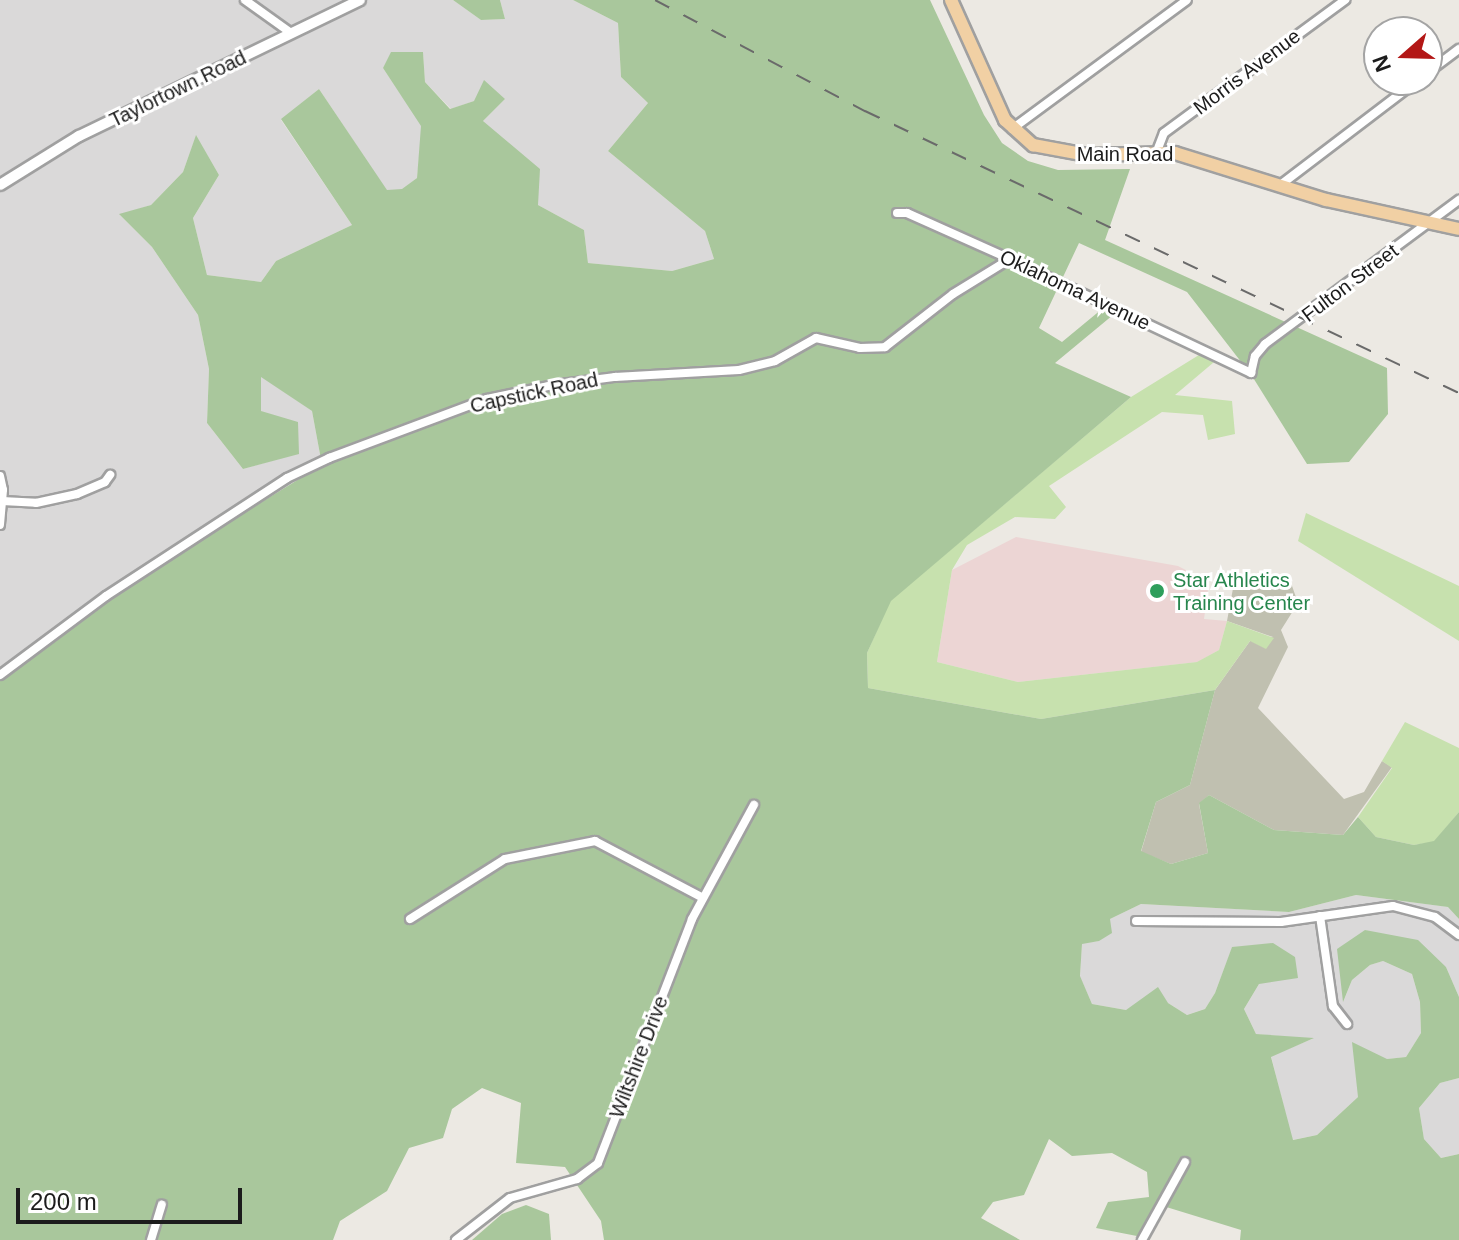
<!DOCTYPE html>
<style>
body{margin:0}
#map{position:relative;width:1459px;height:1240px;overflow:hidden;background:#ece9e3;font-family:Arial,sans-serif}
div>[style]{position:absolute}
[style*='--x']{left:calc(var(--x)*1px);top:calc(var(--y)*1px);width:calc(var(--w)*1px);rotate:calc(var(--a)*1deg)}
.residential>*{inset:0;background:#dad9d9}
.commercial>*{inset:0;background:#ecd5d4}
.construction>*{inset:0;background:#c0c0b0}
.grass>*{inset:0;background:#c7e1ae}
.forest>*{inset:0;background:#a9c79c}
.roads{filter:drop-shadow(2px 0 #a0a0a0) drop-shadow(-2px 0 #a0a0a0) drop-shadow(0 2px #a0a0a0) drop-shadow(0 -2px #a0a0a0)}
.minor>*{height:8px;margin:-4px;padding:0 4px;transform-origin:4px;border-radius:4px;background:#fff}
.tertiary>*{height:10px;margin:-5px;padding:0 5px;transform-origin:5px;border-radius:5px;background:#fff}
.primary>*{height:12px;margin:-6px;padding:0 6px;transform-origin:6px;border-radius:6px;background:#f1d0a4}
.rail>*{height:2px;margin-top:-1px;transform-origin:0;background:repeating-linear-gradient(90deg,#6a6a6a 0 16px,transparent 0 32px)}
.dots>*{width:22px;height:22px;translate:-50% -50%;box-sizing:border-box;border:4px solid #fff;border-radius:50%}
span{translate:-50% -50%;white-space:nowrap;text-align:center;line-height:1.15;-webkit-text-stroke:6px #fff;paint-order:stroke}
.street-label{font-size:20px;color:#1c1c1c}
.leisure-label{font-size:20px;color:#27864d}
.left{translate:0 -50%;text-align:left}
.north{position:absolute;left:1363px;top:16px;width:80px;height:80px;box-sizing:border-box;background:#fff;border:2px solid #a4a4a4;border-radius:50%;rotate:250deg;font-size:22px;font-weight:700;line-height:32px;text-align:center;color:#1c1c1c}
.north::after{content:'';display:block;margin:auto;width:28px;height:36px;background:#b31716;clip-path:polygon(50% 0,100% 100%,50% 72%,0 100%)}
.scale{position:absolute;left:16px;top:1188px;width:226px;height:36px;box-sizing:border-box;border:4px solid #1c1c1c;border-top:0;padding-left:10px;font-size:24px;line-height:28px;white-space:nowrap;color:#1c1c1c;-webkit-text-stroke:6px #fff;paint-order:stroke}
</style>
<div id="map">
<div class="residential">
<i style="clip-path:polygon(0 0,453px 0,481px 20px,505px 19px,500px 0,573px 0,618px 23px,621px 77px,648px 103px,608px 151px,705px 231px,714px 259px,672px 271px,588px 263px,584px 230px,538px 205px,483px 121px,505px 99px,474px 101px,451px 109px,425px 82px,423px 53px,383px 68px,422px 126px,417px 178px,402px 190px,387px 191px,319px 89px,281px 120px,352px 225px,276px 261px,261px 282px,207px 275px,193px 218px,219px 175px,196px 136px,183px 172px,151px 205px,120px 215px,152px 247px,198px 315px,209px 369px,207px 423px,243px 469px,299px 453px,261px 411px,261px 376px,312px 411px,322px 465px,93px 606px,0 676px)"></i>
<i style="clip-path:polygon(1356px 895px,1449px 907px,1459px 919px,1459px 997px,1446px 967px,1365px 930px,1344px 1000px,1352px 980px,1370px 965px,1383px 961px,1412px 974px,1420px 1002px,1421px 1033px,1406px 1057px,1387px 1059px,1358px 1097px,1317px 1135px,1292px 1140px,1271px 1056px,1312px 1039px,1256px 1034px,1244px 1009px,1259px 984px,1232px 948px,1215px 993px,1205px 1009px,1187px 1015px,1168px 1003px,1126px 1010px,1092px 1004px,1080px 977px,1082px 943px,1099px 941px,1110px 919px,1141px 904px,1289px 912px)"></i>
<i style="clip-path:polygon(1459px 1078px,1459px 1154px,1441px 1158px,1424px 1139px,1419px 1108px,1440px 1083px)"></i>
</div>
<div class="commercial">
<i style="clip-path:polygon(1016px 537px,1178px 566px,1209px 582px,1204px 619px,1227px 621px,1219px 650px,1198px 662px,1018px 682px,937px 662px,952px 570px)"></i>
</div>
<div class="construction">
<i style="clip-path:polygon(1234px 583px,1291px 583px,1298px 603px,1281px 630px,1288px 647px,1258px 708px,1344px 799px,1364px 792px,1382px 761px,1392px 767px,1343px 835px,1274px 830px,1209px 795px,1199px 804px,1208px 853px,1171px 864px,1141px 852px,1156px 802px,1190px 785px,1215px 690px,1250px 641px,1273px 637px,1227px 621px)"></i>
</div>
<div class="grass">
<i style="clip-path:polygon(1207px 350px,1220px 357px,1175px 395px,1232px 401px,1235px 434px,1208px 440px,1203px 415px,1162px 412px,1049px 486px,1066px 507px,1055px 519px,1015px 517px,967px 545px,952px 570px,937px 662px,1018px 682px,1197px 662px,1219px 650px,1227px 621px,1274px 638px,1266px 649px,1250px 641px,1215px 690px,1041px 719px,868px 688px,867px 653px,890px 601px,1131px 397px)"></i>
<i style="clip-path:polygon(1306px 513px,1459px 586px,1459px 641px,1298px 541px)"></i>
<i style="clip-path:polygon(1405px 722px,1459px 748px,1459px 812px,1434px 842px,1414px 845px,1376px 837px,1358px 817px,1392px 768px,1382px 761px)"></i>
</div>
<div class="forest">
<i style="clip-path:polygon(453px 0,500px 0,505px 19px,481px 20px)"></i>
<i style="clip-path:polygon(573px 0,930px 0,984px 115px,1002px 143px,1028px 161px,1058px 170px,1130px 169px,1105px 240px,1387px 368px,1388px 414px,1349px 462px,1307px 464px,1252px 376px,1187px 292px,1079px 243px,1039px 328px,1062px 342px,1108px 304px,1119px 310px,1055px 363px,1131px 397px,891px 601px,867px 653px,868px 688px,1041px 719px,1215px 690px,1190px 785px,1156px 802px,1141px 851px,1171px 864px,1208px 853px,1199px 803px,1209px 795px,1274px 830px,1343px 835px,1358px 817px,1376px 837px,1414px 845px,1434px 841px,1459px 812px,1459px 919px,1448px 907px,1356px 895px,1289px 912px,1141px 904px,1110px 919px,1112px 933px,1099px 941px,1082px 944px,1080px 976px,1092px 1004px,1126px 1010px,1158px 987px,1168px 1003px,1187px 1015px,1205px 1009px,1215px 993px,1232px 947px,1273px 943px,1295px 957px,1298px 978px,1259px 984px,1244px 1009px,1256px 1034px,1314px 1038px,1271px 1057px,1293px 1140px,1317px 1135px,1358px 1097px,1352px 1042px,1387px 1059px,1406px 1057px,1421px 1033px,1420px 1002px,1412px 974px,1383px 961px,1370px 965px,1352px 980px,1343px 1002px,1337px 949px,1365px 930px,1418px 940px,1446px 967px,1459px 997px,1459px 1078px,1440px 1083px,1419px 1108px,1424px 1139px,1441px 1158px,1459px 1154px,1459px 1240px,1240px 1240px,1241px 1230px,1163px 1206px,1142px 1237px,1096px 1228px,1108px 1202px,1149px 1197px,1147px 1172px,1112px 1153px,1072px 1156px,1049px 1139px,1024px 1195px,993px 1202px,981px 1218px,1020px 1240px,604px 1240px,601px 1221px,565px 1167px,516px 1163px,521px 1103px,482px 1088px,452px 1109px,443px 1138px,409px 1148px,387px 1191px,340px 1221px,333px 1240px,0 1240px,0 676px,93px 606px,322px 465px,312px 411px,261px 377px,261px 411px,298px 422px,299px 454px,243px 469px,207px 423px,209px 369px,198px 315px,152px 247px,119px 214px,151px 205px,183px 172px,196px 135px,219px 175px,193px 218px,207px 275px,261px 282px,276px 261px,352px 225px,281px 119px,319px 89px,387px 190px,402px 189px,417px 178px,421px 126px,383px 68px,391px 52px,423px 52px,425px 82px,450px 109px,474px 101px,484px 80px,505px 99px,483px 121px,540px 169px,538px 205px,584px 230px,588px 263px,672px 271px,714px 259px,705px 231px,608px 151px,648px 103px,621px 77px,618px 23px)"></i>
<i style="clip-path:polygon(526px 1205px,549px 1214px,551px 1240px,472px 1240px,502px 1214px)"></i>
</div>
<div class="roads">
<div class="minor">
<i style="--x:245;--y:0;--w:57;--a:35.7"></i>
<i style="--x:1427;--y:73;--w:40;--a:-37"></i>
<i style="--x:1012;--y:129;--w:217;--a:-36.4"></i>
<i style="--x:1157;--y:151;--w:19;--a:-69"></i>
<i style="--x:1164;--y:133;--w:225;--a:-36.3"></i>
<i style="--x:1279;--y:186;--w:175;--a:-37.3"></i>
<i style="--x:897;--y:213;--w:10;--a:0"></i>
<i style="--x:907;--y:213;--w:113;--a:24.1"></i>
<i style="--x:1010;--y:259;--w:267;--a:25.3"></i>
<i style="--x:1251;--y:373;--w:17;--a:-77"></i>
<i style="--x:1255;--y:356;--w:16;--a:-50"></i>
<i style="--x:1265;--y:344;--w:242;--a:-36.6"></i>
<i style="--x:0;--y:476;--w:14;--a:78"></i>
<i style="--x:3;--y:490;--w:35;--a:95"></i>
<i style="--x:2;--y:501;--w:34;--a:3"></i>
<i style="--x:36;--y:503;--w:42;--a:-12.4"></i>
<i style="--x:77;--y:494;--w:30;--a:-23"></i>
<i style="--x:105;--y:482;--w:9;--a:-54"></i>
<i style="--x:0;--y:675;--w:132;--a:-36.7"></i>
<i style="--x:106;--y:596;--w:216;--a:-33.1"></i>
<i style="--x:287;--y:478;--w:47;--a:-25.5"></i>
<i style="--x:329;--y:458;--w:169;--a:-20.5"></i>
<i style="--x:487;--y:399;--w:67;--a:-12"></i>
<i style="--x:553;--y:385;--w:63;--a:-7.4"></i>
<i style="--x:615;--y:377;--w:124;--a:-3.2"></i>
<i style="--x:739;--y:370;--w:37;--a:-14"></i>
<i style="--x:775;--y:361;--w:47;--a:-29.3"></i>
<i style="--x:816;--y:338;--w:45;--a:12.8"></i>
<i style="--x:860;--y:348;--w:25;--a:-2"></i>
<i style="--x:885;--y:347;--w:86;--a:-37.9"></i>
<i style="--x:953;--y:294;--w:67;--a:-31.6"></i>
<i style="--x:1320;--y:916;--w:91;--a:81.8"></i>
<i style="--x:1333;--y:1006;--w:23;--a:52"></i>
<i style="--x:410;--y:919;--w:112;--a:-32.3"></i>
<i style="--x:505;--y:859;--w:92;--a:-11.3"></i>
<i style="--x:595;--y:841;--w:122;--a:27.8"></i>
<i style="--x:1136;--y:921;--w:145;--a:0.4"></i>
<i style="--x:1281;--y:922;--w:113;--a:-8.1"></i>
<i style="--x:1393;--y:906;--w:43;--a:14.7"></i>
<i style="--x:1435;--y:917;--w:30;--a:37"></i>
<i style="--x:151;--y:1240;--w:37;--a:-73"></i>
<i style="--x:456;--y:1240;--w:68;--a:-37.9"></i>
<i style="--x:510;--y:1198;--w:70;--a:-15.8"></i>
<i style="--x:577;--y:1179;--w:26;--a:-37"></i>
<i style="--x:598;--y:1163;--w:261;--a:-68.9"></i>
<i style="--x:692;--y:919;--w:130;--a:-61.5"></i>
<i style="--x:1142;--y:1240;--w:89;--a:-61.1"></i>
</div>
<div class="tertiary">
<i style="--x:0;--y:185;--w:93;--a:-31.8"></i>
<i style="--x:79;--y:136;--w:312;--a:-25.8"></i>
</div>
<div class="primary">
<i style="--x:951;--y:0;--w:132;--a:65.8"></i>
<i style="--x:1005;--y:120;--w:38;--a:42"></i>
<i style="--x:1033;--y:145;--w:55;--a:10.5"></i>
<i style="--x:1087;--y:155;--w:88;--a:-1.3"></i>
<i style="--x:1175;--y:153;--w:158;--a:17.3"></i>
<i style="--x:1326;--y:200;--w:136;--a:12.3"></i>
</div>
</div>
<div class="rail">
<i style="--x:655;--y:0;--w:238;--a:27.9"></i>
<i style="--x:865;--y:111;--w:658;--a:25.4"></i>
</div>
<div class="dots">
<i style="left:1157px;top:591px;background:#2e9e5b"></i>
</div>
<div class="street-label">
<span style="left:1247px;top:72px;rotate:-37deg">Morris Avenue</span>
<span style="left:178px;top:89px;rotate:-26deg">Taylortown Road</span>
<span style="left:1125px;top:154px">Main Road</span>
<span style="left:1350px;top:283px;rotate:-37deg">Fulton Street</span>
<span style="left:1075px;top:290px;rotate:25deg">Oklahoma Avenue</span>
<span style="left:534px;top:393px;rotate:-12deg">Capstick Road</span>
<span style="left:639px;top:1057px;rotate:-69deg">Wiltshire Drive</span>
</div>
<div class="leisure-label">
<span class="left" style="left:1173px;top:592px">Star Athletics<br>Training Center</span>
</div>
<div class="north">N</div>
<div class="scale">200 m</div>
</div>
